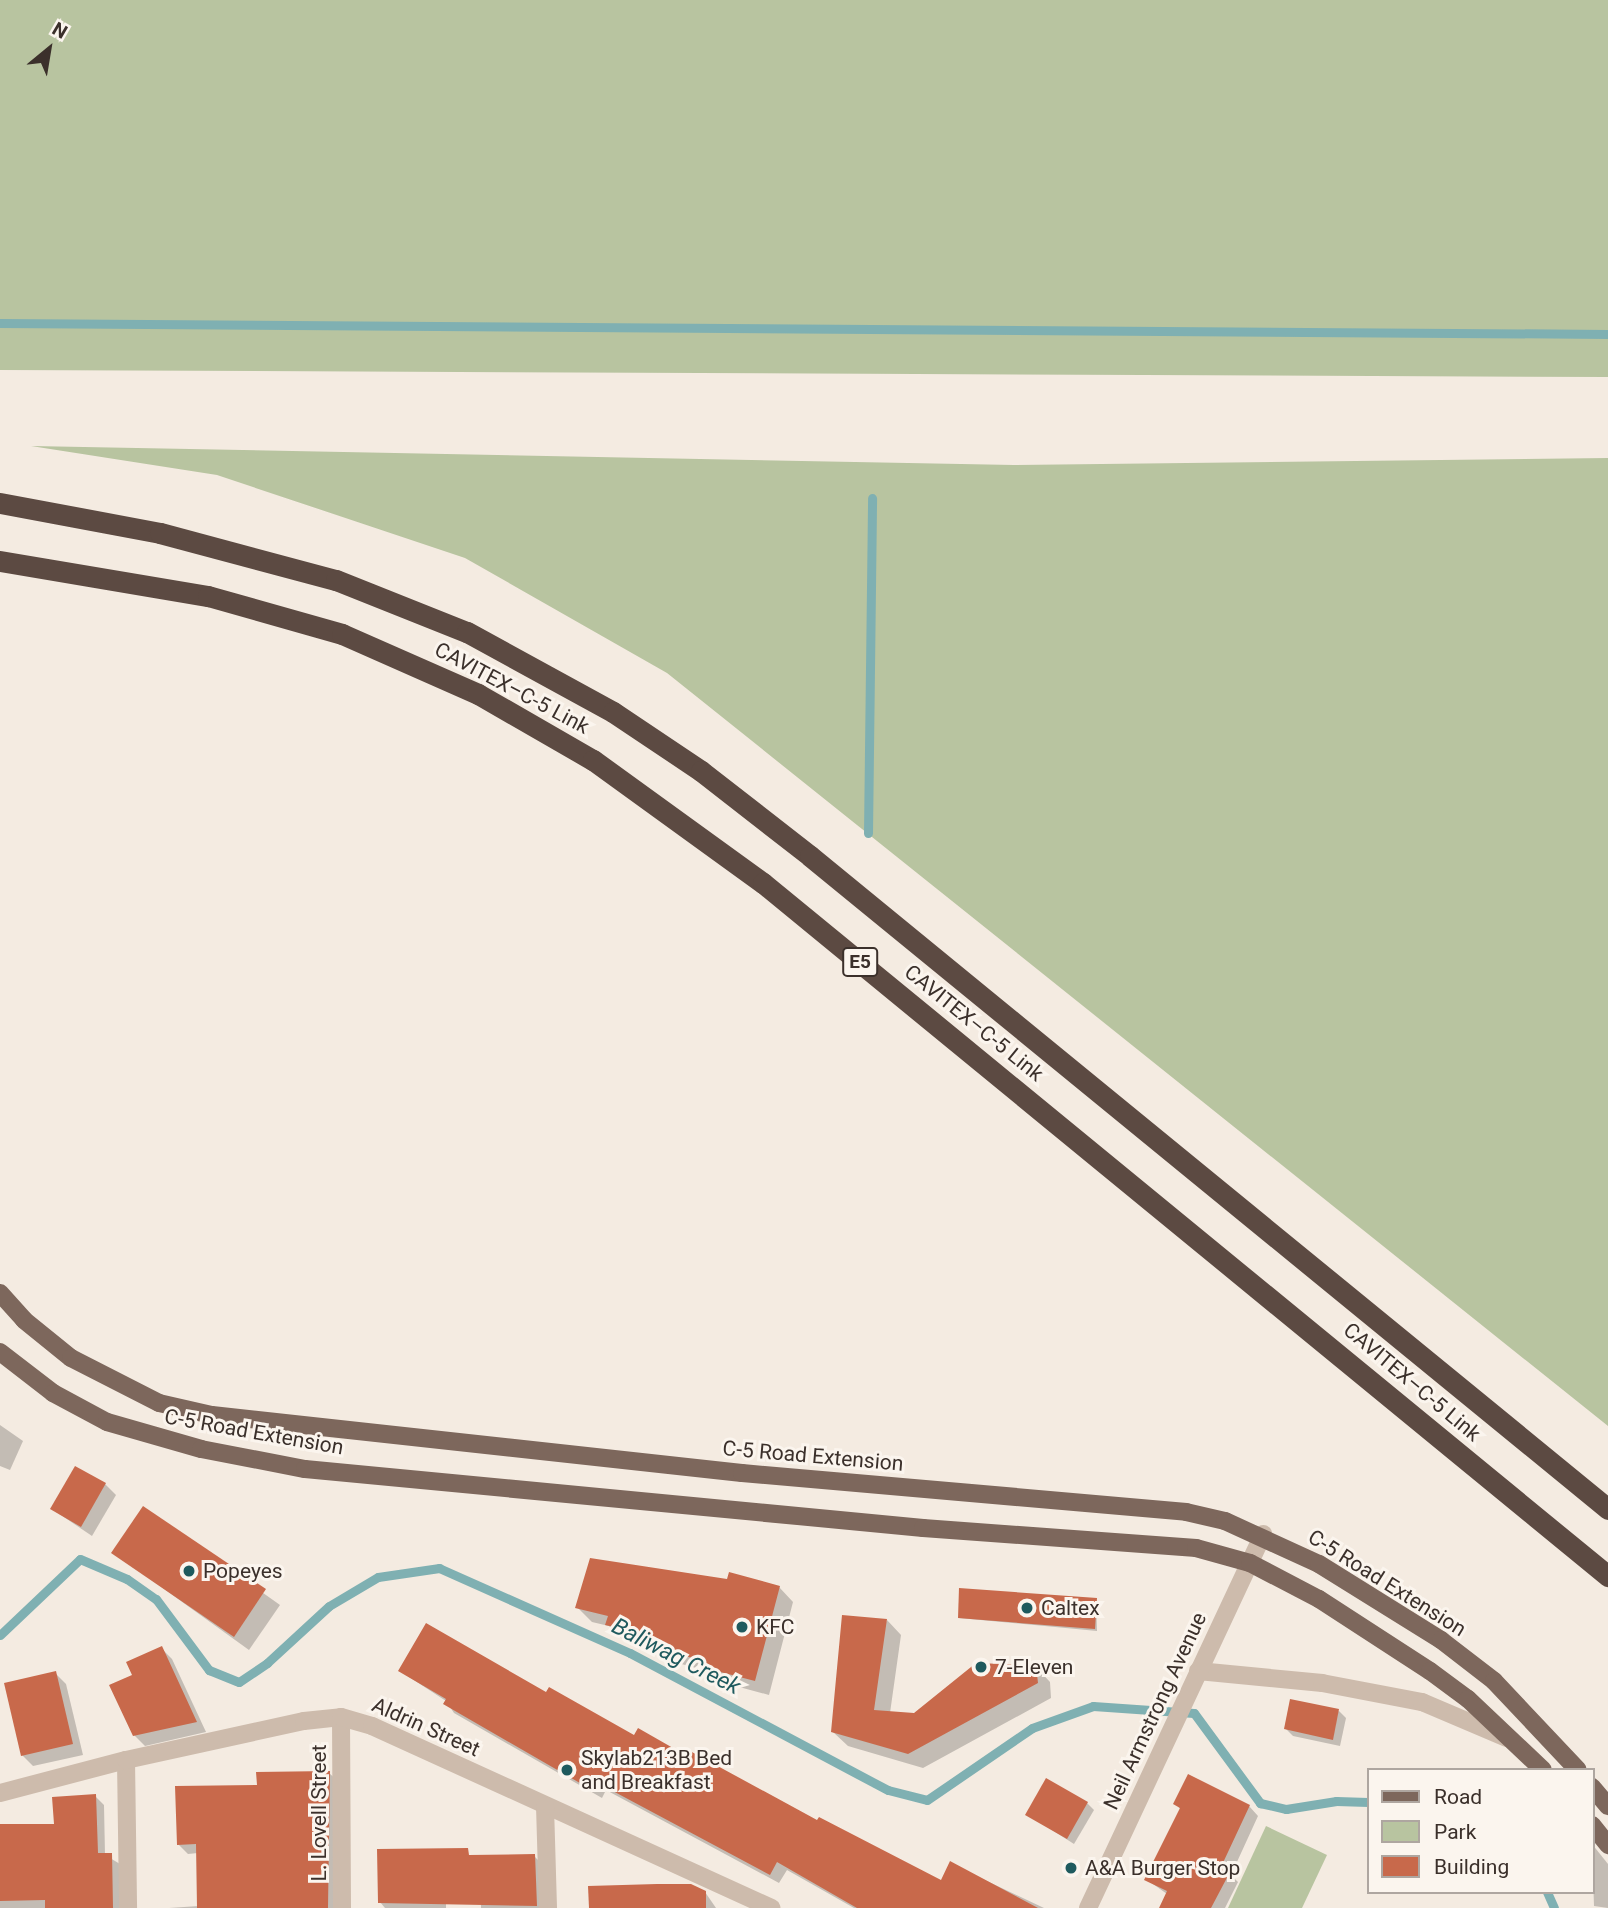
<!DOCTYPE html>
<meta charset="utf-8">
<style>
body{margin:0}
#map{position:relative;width:1608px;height:1908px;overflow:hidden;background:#f4ebe1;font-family:Roboto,sans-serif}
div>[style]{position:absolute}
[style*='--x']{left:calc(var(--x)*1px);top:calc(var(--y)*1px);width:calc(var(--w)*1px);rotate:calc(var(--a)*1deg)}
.green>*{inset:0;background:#b8c4a0}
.shadow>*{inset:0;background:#0003}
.stream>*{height:9px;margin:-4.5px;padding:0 4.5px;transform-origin:4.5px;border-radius:4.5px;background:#7fb0b2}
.building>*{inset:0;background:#c8694b}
.minor>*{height:18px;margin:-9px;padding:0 9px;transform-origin:9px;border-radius:9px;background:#cdbbac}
.primary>*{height:18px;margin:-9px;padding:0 9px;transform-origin:9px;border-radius:9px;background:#7d675c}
.motorway>*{height:21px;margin:-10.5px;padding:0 10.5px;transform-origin:10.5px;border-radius:10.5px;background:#5c4a42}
.dots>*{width:19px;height:19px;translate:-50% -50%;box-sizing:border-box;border:4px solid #fbf5ee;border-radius:50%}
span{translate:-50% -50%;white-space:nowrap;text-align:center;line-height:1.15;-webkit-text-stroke:6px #fbf5ee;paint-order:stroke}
.shield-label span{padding:2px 5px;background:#fbf5ee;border:2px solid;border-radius:5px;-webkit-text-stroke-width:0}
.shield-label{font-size:19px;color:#3b302b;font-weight:700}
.street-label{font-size:21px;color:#3b302b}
.poi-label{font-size:21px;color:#3b302b}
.left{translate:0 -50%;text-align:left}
.water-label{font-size:23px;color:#1f5a5e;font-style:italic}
.legend{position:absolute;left:1367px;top:1768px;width:228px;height:126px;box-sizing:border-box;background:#fbf5ee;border:2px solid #aea6a0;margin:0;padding:9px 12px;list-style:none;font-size:21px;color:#3b302b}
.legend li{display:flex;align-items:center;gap:14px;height:35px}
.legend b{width:35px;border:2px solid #aea6a0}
.north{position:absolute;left:14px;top:14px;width:70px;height:70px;-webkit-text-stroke:5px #fbf5ee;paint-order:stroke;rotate:30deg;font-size:19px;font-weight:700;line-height:28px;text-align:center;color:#3b302b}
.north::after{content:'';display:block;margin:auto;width:24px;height:32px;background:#3b302b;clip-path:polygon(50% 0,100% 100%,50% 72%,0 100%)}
</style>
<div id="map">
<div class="green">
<i style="clip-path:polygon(0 0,1608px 0,1608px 377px,0 370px)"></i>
<i style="clip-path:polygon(31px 446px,1014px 465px,1608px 458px,1608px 1426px,667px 673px,465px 558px,217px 475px)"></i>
<i style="clip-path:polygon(1266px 1826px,1327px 1855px,1302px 1908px,1228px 1908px)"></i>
</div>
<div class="shadow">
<i style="clip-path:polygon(0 1425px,23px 1441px,10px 1470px,0 1466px)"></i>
<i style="clip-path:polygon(105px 1484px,116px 1495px,92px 1536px,52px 1509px)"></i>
<i style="clip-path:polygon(144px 1508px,280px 1605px,249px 1650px,114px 1553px)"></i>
<i style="clip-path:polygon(729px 1581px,779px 1587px,793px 1602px,769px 1695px,721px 1682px,711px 1672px,663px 1659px,650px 1646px,622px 1639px,609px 1626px,592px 1622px,577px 1607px)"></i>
<i style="clip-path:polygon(1096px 1600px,1097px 1631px,959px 1618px)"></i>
<i style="clip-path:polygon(887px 1620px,901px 1635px,890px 1713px,915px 1715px,1036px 1667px,1050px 1682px,1051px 1698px,923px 1768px,848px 1746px,833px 1732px)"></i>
<i style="clip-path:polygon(161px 1648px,172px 1659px,206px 1732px,145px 1746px,134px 1735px,134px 1676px)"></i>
<i style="clip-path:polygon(400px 1671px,546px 1694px,942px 1882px,951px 1864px,1044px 1908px,854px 1908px,787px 1870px,779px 1883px,606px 1790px,602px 1798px,454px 1713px,446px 1701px)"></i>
<i style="clip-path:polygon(55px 1673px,66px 1684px,83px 1755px,33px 1766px,22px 1755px)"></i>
<i style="clip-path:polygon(1339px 1711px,1346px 1718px,1340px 1746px,1293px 1736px,1286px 1729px)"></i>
<i style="clip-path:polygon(329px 1773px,339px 1782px,337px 1908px,169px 1908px,199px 1906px,198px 1853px,188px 1854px,178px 1844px,258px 1787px)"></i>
<i style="clip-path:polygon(95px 1796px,104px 1805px,105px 1855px,120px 1864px,122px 1908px,0 1908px,0 1826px,56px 1826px)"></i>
<i style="clip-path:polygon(1087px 1803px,1094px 1810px,1074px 1844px,1027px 1814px)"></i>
<i style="clip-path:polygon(1176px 1804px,1249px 1806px,1258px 1816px,1231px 1875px,1238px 1882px,1225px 1908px,1160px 1908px,1167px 1894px,1146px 1879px,1181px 1810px)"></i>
<i style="clip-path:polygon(1592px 1844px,1608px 1864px,1608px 1908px,1594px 1906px)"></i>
<i style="clip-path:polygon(534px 1856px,544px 1866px,546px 1908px,481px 1908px,480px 1857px)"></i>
<i style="clip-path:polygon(446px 1860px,446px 1908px,385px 1908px,380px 1902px)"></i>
<i style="clip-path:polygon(705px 1892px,716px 1908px,590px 1908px)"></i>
</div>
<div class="stream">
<i style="--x:0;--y:323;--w:1608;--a:0.39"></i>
<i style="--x:868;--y:833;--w:335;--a:-89.3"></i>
<i style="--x:0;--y:1635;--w:110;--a:-43.5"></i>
<i style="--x:80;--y:1559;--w:51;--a:23.1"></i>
<i style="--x:127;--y:1579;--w:35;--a:35"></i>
<i style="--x:156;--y:1599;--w:89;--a:53.3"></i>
<i style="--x:209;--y:1670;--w:32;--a:22"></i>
<i style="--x:239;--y:1682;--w:34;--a:-34"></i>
<i style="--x:267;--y:1663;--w:84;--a:-42.6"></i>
<i style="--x:329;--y:1606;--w:57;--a:-30.6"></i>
<i style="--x:378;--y:1577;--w:62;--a:-8.4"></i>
<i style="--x:439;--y:1568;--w:209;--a:24"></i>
<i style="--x:630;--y:1653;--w:292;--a:28"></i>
<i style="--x:888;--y:1790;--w:40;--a:14.4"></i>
<i style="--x:927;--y:1800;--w:127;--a:-34.4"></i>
<i style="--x:1032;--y:1728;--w:65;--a:-19.8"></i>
<i style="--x:1093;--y:1706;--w:101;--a:4"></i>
<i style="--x:1194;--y:1713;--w:112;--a:53.7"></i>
<i style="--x:1260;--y:1803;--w:27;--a:13"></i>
<i style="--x:1286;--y:1809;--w:51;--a:-9.1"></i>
<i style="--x:1336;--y:1801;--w:32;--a:2"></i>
<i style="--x:1547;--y:1892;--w:17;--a:66"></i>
</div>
<div class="building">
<i style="clip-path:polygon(75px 1466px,106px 1483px,81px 1527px,50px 1509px)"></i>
<i style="clip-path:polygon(143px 1506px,266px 1589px,234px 1637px,111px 1553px)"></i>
<i style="clip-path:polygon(590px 1558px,727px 1579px,729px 1572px,780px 1586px,755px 1681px,705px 1668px,706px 1662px,647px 1645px,648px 1635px,605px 1625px,608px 1616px,575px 1608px)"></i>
<i style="clip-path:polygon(959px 1588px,1097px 1598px,1095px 1629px,958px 1618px)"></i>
<i style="clip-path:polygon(842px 1615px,887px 1619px,874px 1710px,914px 1713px,976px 1663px,1036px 1665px,1038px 1683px,908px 1754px,831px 1732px)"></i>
<i style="clip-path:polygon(426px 1623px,546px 1692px,549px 1687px,634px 1735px,638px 1728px,687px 1756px,690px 1751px,817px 1820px,819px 1817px,941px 1880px,950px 1861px,1038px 1908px,857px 1908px,777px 1862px,770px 1875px,596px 1782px,592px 1790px,443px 1704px,446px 1699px,398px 1671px)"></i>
<i style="clip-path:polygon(162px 1646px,197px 1722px,133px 1736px,109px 1685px,132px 1675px,126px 1662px)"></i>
<i style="clip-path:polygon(56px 1671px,73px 1744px,21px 1756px,4px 1683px)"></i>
<i style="clip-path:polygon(1290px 1699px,1339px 1709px,1333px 1740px,1284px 1729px)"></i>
<i style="clip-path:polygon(330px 1771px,328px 1908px,197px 1908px,196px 1844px,177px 1845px,175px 1786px,257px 1785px,256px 1772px)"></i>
<i style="clip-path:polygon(1188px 1774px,1250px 1805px,1221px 1867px,1230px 1872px,1211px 1908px,1159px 1908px,1167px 1891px,1144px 1880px,1180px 1808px,1173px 1804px)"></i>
<i style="clip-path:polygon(1046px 1778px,1088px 1802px,1067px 1839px,1025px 1815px)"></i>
<i style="clip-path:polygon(96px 1794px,98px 1853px,112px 1853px,113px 1908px,45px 1908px,45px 1900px,0 1901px,0 1824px,54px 1824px,52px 1797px)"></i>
<i style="clip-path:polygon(468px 1848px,469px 1855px,535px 1854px,537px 1906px,378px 1903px,377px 1849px)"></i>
<i style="clip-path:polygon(657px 1884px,691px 1884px,706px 1891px,706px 1908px,589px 1908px,588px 1886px)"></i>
</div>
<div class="minor">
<i style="--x:1198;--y:1671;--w:125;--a:5.5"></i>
<i style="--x:1322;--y:1683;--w:102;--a:10.8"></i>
<i style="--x:1422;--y:1702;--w:92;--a:23"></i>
<i style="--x:341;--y:1717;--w:191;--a:89.7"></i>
<i style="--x:126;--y:1760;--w:148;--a:89.2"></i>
<i style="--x:0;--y:1793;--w:130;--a:-14.7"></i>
<i style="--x:126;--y:1760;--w:182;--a:-12.4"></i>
<i style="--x:304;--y:1721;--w:37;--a:-6"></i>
<i style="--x:341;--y:1717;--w:32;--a:16"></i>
<i style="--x:372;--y:1726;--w:439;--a:24.5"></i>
<i style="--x:545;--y:1806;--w:102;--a:88.3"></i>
<i style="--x:1088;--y:1908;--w:413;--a:-64.9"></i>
</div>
<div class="primary">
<i style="--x:0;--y:1293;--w:36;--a:48"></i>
<i style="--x:24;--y:1320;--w:60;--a:39"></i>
<i style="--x:71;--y:1358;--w:99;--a:27.1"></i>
<i style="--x:159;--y:1403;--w:54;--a:12.8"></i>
<i style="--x:212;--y:1415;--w:533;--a:6.25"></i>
<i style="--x:742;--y:1473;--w:446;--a:5"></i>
<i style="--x:1186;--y:1512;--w:40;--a:13"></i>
<i style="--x:1225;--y:1521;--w:103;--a:24.6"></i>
<i style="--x:1319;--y:1564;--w:144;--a:31.9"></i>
<i style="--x:1441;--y:1640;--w:67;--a:37.7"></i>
<i style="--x:1494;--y:1681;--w:122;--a:46.7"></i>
<i style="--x:0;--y:1352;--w:67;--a:37.7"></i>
<i style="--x:53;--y:1393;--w:61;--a:28.2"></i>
<i style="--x:107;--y:1422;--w:98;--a:16"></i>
<i style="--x:201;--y:1449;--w:106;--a:10.9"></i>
<i style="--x:305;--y:1469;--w:621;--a:5.45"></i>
<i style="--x:923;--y:1528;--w:274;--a:4.2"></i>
<i style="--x:1196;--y:1548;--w:56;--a:15.5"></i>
<i style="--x:1250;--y:1563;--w:78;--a:27.6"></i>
<i style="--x:1319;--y:1599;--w:132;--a:33"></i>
<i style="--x:1430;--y:1671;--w:47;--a:36.4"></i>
<i style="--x:1468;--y:1699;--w:103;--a:43.4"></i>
<i style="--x:1592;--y:1787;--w:25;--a:50"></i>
<i style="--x:1592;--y:1825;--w:26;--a:51"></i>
</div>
<div class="motorway">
<i style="--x:0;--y:503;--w:163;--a:10.6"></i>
<i style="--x:160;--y:533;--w:182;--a:15"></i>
<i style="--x:336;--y:580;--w:141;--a:21.7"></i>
<i style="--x:467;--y:632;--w:166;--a:28.7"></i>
<i style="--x:613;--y:712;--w:106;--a:33.8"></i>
<i style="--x:701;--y:771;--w:138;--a:37.9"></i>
<i style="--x:810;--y:856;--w:1031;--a:39.29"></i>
<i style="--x:0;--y:561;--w:211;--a:9.6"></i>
<i style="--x:208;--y:596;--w:139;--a:15.8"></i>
<i style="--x:342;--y:634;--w:149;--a:23.8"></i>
<i style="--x:478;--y:694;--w:133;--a:29.9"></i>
<i style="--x:593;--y:760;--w:210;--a:35.9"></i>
<i style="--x:763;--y:883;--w:1093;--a:39.36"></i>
</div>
<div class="dots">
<i style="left:189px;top:1571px;background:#1f5a5e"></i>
<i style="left:1027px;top:1608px;background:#1f5a5e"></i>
<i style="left:742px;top:1627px;background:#1f5a5e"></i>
<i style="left:981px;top:1667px;background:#1f5a5e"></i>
<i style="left:567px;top:1770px;background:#1f5a5e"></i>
<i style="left:1071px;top:1868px;background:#1f5a5e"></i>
</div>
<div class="shield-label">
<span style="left:860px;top:962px">E5</span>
</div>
<div class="street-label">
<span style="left:512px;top:688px;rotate:28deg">CAVITEX–C-5 Link</span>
<span style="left:974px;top:1023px;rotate:39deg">CAVITEX–C-5 Link</span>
<span style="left:1412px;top:1382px;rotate:40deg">CAVITEX–C-5 Link</span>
<span style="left:254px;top:1432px;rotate:10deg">C-5 Road Extension</span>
<span style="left:813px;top:1456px;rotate:5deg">C-5 Road Extension</span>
<span style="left:1387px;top:1583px;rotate:32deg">C-5 Road Extension</span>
<span style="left:1155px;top:1711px;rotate:-65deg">Neil Armstrong Avenue</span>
<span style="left:426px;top:1727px;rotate:24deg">Aldrin Street</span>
<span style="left:319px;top:1813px;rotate:-90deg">L. Lovell Street</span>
</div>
<div class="poi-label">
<span class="left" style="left:203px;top:1571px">Popeyes</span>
<span class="left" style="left:1041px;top:1608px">Caltex</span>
<span class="left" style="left:756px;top:1627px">KFC</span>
<span class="left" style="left:995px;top:1667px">7-Eleven</span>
<span class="left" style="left:581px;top:1770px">Skylab213B Bed<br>and Breakfast</span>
<span class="left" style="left:1085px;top:1868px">A&amp;A Burger Stop</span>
</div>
<div class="water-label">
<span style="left:676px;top:1657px;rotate:27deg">Baliwag Creek</span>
</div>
<ul class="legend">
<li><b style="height:9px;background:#7d675c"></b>Road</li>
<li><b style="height:19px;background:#b8c4a0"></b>Park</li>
<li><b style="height:19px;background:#c8694b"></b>Building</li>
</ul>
<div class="north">N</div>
</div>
